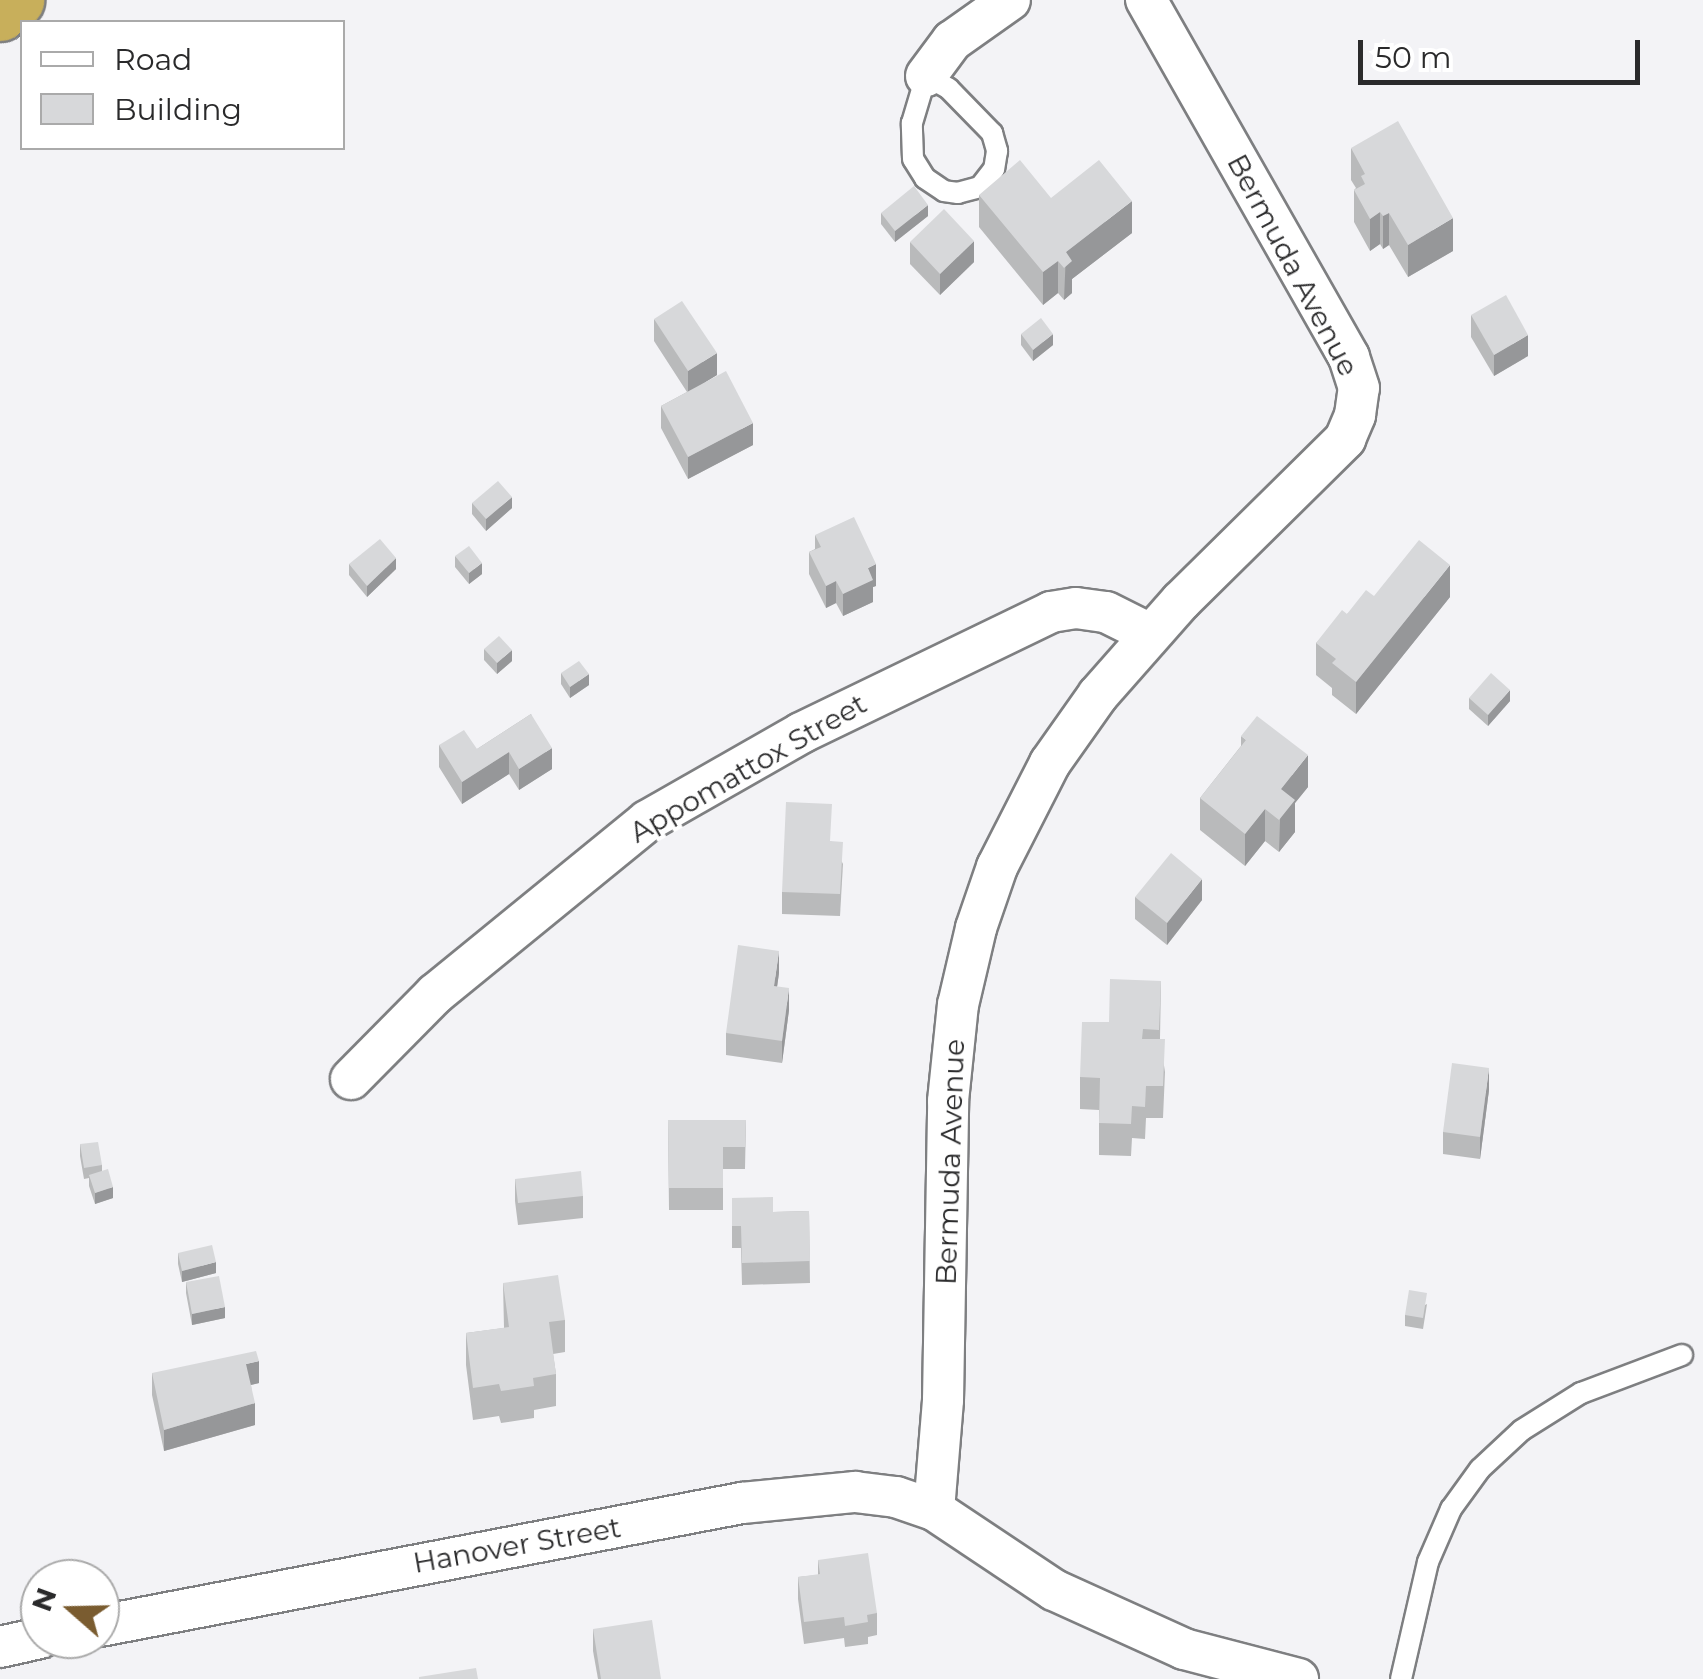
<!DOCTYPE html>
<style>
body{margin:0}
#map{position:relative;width:1703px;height:1679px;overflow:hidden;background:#f3f3f6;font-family:Montserrat,sans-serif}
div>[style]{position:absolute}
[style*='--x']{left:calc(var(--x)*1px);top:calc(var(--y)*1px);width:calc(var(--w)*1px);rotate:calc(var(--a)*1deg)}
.roads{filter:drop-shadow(2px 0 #7e7f81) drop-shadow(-2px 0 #7e7f81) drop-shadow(0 2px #7e7f81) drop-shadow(0 -2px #7e7f81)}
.service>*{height:20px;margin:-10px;padding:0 10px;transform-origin:10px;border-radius:10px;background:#fff}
.minor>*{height:40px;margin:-20px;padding:0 20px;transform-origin:20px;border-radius:20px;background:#fff}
.trunk>*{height:55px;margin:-27.5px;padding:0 27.5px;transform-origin:27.5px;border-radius:27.5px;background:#c8af5b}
.wall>*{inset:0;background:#b9babb}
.shaded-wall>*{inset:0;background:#969799}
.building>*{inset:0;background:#d7d8da}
span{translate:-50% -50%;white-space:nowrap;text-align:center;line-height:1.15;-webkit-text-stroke:8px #fff;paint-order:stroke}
.street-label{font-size:28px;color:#2a2a2b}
.legend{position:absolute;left:20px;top:20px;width:325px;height:130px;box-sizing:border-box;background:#fff;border:2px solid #aaa;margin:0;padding:12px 18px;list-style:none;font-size:30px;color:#2a2a2b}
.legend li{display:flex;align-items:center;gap:20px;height:50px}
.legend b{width:50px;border:2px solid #aaa}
.north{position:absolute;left:20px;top:1559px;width:100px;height:100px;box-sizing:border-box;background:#fff;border:2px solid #aaa;border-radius:50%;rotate:290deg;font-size:28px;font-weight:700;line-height:40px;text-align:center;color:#2a2a2b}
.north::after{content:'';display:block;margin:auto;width:35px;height:45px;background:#7a5c30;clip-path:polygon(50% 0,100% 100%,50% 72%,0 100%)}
.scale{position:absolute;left:1358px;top:40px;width:282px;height:45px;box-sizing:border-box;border:5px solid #2a2a2b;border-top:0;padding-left:12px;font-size:30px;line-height:35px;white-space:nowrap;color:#2a2a2b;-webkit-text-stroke:8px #fff;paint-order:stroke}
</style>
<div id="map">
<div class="roads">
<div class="service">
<i style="--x:926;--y:76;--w:26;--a:29"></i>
<i style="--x:949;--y:89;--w:62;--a:45.7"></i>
<i style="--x:992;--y:133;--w:19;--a:74"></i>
<i style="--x:997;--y:151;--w:18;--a:99"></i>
<i style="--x:994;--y:169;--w:23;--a:128"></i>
<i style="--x:980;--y:187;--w:23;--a:165"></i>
<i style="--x:958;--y:193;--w:14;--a:-172"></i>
<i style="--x:944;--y:191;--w:23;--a:-146"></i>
<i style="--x:925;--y:178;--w:22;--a:-122"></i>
<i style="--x:913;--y:159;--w:36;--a:-92"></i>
<i style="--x:912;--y:123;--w:49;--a:-73.4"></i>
<i style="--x:1401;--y:1679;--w:120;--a:-77"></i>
<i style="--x:1428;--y:1562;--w:58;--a:-66.5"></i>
<i style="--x:1451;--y:1509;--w:49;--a:-54.1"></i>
<i style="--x:1480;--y:1469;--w:57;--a:-42.9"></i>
<i style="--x:1522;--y:1430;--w:70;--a:-32.1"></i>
<i style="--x:1581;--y:1393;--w:108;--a:-20.6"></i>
</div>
<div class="minor">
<i style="--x:926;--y:76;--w:44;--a:-53.4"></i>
<i style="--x:952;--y:41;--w:71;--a:-35.3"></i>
<i style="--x:351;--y:1079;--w:120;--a:-45.3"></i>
<i style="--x:435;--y:994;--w:274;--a:-39.2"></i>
<i style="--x:647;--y:821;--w:177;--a:-29.7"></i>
<i style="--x:801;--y:733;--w:278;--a:-25.8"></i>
<i style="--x:1051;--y:612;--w:25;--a:-9"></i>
<i style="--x:1076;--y:608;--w:30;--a:8"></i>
<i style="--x:1106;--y:612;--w:49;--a:26.6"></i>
<i style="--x:934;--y:1510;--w:110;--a:-85.3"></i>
<i style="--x:943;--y:1400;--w:299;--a:-89"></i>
<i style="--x:948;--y:1101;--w:97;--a:-84.1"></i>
<i style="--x:958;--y:1005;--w:79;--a:-76.8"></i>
<i style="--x:976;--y:928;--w:65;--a:-71"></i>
<i style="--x:997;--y:867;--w:117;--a:-63"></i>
<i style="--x:1050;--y:763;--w:83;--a:-54.8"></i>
<i style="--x:1098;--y:695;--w:125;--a:-48.6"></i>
<i style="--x:1181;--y:601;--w:231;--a:-44.6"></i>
<i style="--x:1345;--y:439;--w:26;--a:-67"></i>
<i style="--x:1355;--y:415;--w:27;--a:-82"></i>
<i style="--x:1359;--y:388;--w:33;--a:-108"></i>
<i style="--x:1349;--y:357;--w:411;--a:-119.6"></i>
<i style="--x:100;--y:1626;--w:654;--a:-10.85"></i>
<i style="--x:742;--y:1503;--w:114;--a:-5.6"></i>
<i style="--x:855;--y:1492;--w:41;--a:7"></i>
<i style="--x:896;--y:1497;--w:40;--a:18.9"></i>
<i style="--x:934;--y:1510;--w:144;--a:33.7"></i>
<i style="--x:1054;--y:1590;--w:143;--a:24.4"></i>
<i style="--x:1184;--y:1649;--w:118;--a:14.7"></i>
<i style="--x:0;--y:1647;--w:41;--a:-12.7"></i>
</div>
<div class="trunk">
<i style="--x:0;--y:13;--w:21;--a:-39"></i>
</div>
</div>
<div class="wall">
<i style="clip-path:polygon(1351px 148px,1453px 251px,1408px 277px,1389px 245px,1383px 249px,1380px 244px,1370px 251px,1354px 222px,1354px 190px,1356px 188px,1351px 180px)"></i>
<i style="clip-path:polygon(979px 195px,1051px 198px,1132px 233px,1072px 279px,1072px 293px,1064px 300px,1058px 293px,1043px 305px,979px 227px)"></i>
<i style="clip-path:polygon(881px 213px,928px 216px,895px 242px,881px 224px)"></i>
<i style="clip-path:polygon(910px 242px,974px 262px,940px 295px,910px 264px)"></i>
<i style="clip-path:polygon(1471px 315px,1528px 356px,1494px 376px,1471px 337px)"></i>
<i style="clip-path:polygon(654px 319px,717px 375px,705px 382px,753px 445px,688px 479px,661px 428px,661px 406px,687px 392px,654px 341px)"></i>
<i style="clip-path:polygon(1021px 334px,1053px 345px,1033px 361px,1021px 345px)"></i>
<i style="clip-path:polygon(472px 503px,512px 508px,486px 531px,472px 514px)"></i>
<i style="clip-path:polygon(815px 535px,876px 586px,873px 587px,873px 602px,843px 616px,836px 603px,826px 608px,809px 574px,809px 552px,815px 549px)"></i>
<i style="clip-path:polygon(455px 556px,482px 574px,469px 584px,455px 567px)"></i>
<i style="clip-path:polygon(349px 564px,396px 569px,367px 597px,349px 575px)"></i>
<i style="clip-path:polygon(1374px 596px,1450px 597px,1356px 714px,1332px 695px,1332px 688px,1316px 675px,1316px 643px,1347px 614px)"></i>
<i style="clip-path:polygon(484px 649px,512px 661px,497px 674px,484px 660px)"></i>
<i style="clip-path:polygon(561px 673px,589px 685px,570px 698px,561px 684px)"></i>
<i style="clip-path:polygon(1469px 698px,1510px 701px,1488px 726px,1469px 709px)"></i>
<i style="clip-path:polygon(531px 714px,552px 769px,519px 790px,509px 774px,462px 804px,439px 767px,439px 745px,477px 749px)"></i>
<i style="clip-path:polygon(1241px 736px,1308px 787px,1295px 803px,1295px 832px,1279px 852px,1265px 841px,1245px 866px,1200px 830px,1200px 798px,1241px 746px)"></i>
<i style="clip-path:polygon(831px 841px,843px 864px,840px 916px,782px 914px,782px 892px)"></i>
<i style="clip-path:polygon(1135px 897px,1202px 900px,1167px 945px,1135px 919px)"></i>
<i style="clip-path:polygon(779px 973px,777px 987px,789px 1010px,782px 1063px,726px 1055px,726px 1033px)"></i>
<i style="clip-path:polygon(1161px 981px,1160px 1039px,1165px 1072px,1163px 1118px,1146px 1118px,1145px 1139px,1132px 1138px,1131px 1156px,1099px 1155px,1099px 1110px,1080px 1109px,1080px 1077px,1109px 1022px)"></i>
<i style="clip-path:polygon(1489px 1090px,1480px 1159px,1443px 1154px,1443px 1132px)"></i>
<i style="clip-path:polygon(668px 1120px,746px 1120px,745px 1169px,723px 1169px,723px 1210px,669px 1210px)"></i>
<i style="clip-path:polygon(80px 1144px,102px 1165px,102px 1171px,113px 1198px,95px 1204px,89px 1186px,89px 1178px,84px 1179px,80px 1156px)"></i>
<i style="clip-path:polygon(515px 1179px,583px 1196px,583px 1218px,518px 1225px,515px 1201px)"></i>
<i style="clip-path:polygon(732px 1198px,773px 1212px,809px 1211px,810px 1283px,742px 1285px,741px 1248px,732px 1248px)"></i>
<i style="clip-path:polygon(178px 1253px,216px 1273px,182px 1282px,178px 1264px)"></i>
<i style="clip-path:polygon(186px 1282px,225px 1318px,192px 1325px,186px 1293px)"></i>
<i style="clip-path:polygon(503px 1283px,565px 1320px,565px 1352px,553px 1354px,556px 1374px,556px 1406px,534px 1410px,534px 1418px,501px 1423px,499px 1416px,473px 1420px,466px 1365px,466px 1333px,504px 1328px)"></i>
<i style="clip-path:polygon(1427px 1304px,1423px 1329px,1405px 1326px,1405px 1315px)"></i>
<i style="clip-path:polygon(152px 1373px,259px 1383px,251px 1385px,255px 1425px,164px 1451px,152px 1395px)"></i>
<i style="clip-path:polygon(818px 1560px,877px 1613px,877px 1635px,868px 1637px,868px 1644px,845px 1647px,844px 1638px,804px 1644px,798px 1599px,798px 1577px,818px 1575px)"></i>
<i style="clip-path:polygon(593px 1629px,661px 1679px,598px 1679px,593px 1651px)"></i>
</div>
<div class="shaded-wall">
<i style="clip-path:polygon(1132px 201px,1132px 233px,1072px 279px,1072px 293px,1064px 300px,1066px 252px)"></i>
<i style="clip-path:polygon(928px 205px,928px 216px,895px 242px,895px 231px)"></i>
<i style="clip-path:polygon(1380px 212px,1380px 244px,1370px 251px,1370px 219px)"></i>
<i style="clip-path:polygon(1389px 213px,1389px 245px,1383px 249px,1383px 216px)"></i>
<i style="clip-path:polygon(1453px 218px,1453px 251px,1408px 277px,1408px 245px)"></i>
<i style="clip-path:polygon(974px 241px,974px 262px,940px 295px,940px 274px)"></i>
<i style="clip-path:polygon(1058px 261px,1058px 293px,1043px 305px,1043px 272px)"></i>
<i style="clip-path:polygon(1053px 334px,1053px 345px,1033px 361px,1033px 350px)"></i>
<i style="clip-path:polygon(1528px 335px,1528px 356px,1494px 376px,1494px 355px)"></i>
<i style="clip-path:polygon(717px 353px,717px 375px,688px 393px,688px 371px)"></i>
<i style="clip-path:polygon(753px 423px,753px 445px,688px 479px,688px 457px)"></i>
<i style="clip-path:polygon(512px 497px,512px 508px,486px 531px,486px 519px)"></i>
<i style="clip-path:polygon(396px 558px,396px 569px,367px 597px,367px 586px)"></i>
<i style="clip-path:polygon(482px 563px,482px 574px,469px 584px,469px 573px)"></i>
<i style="clip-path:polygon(876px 564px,876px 586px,873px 587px,873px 602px,843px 616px,843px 594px,868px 568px)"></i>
<i style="clip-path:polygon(1450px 565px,1450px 597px,1356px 714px,1356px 682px)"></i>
<i style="clip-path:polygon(836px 581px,836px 603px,826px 608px,826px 586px)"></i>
<i style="clip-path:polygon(512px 650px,512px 661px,497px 674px,497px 663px)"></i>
<i style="clip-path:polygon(589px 674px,589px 685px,570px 698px,570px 687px)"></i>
<i style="clip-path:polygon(1510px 690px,1510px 701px,1488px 726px,1488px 715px)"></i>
<i style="clip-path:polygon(552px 748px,552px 769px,519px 790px,519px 769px)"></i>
<i style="clip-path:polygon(509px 752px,509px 774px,462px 804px,462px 782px)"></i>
<i style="clip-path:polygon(1308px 755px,1308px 787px,1295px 803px,1295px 832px,1279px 852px,1281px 789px)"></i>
<i style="clip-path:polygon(1265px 809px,1265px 841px,1245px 866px,1245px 834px)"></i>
<i style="clip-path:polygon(1202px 879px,1202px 900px,1167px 945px,1167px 923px)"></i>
<i style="clip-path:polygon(779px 951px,779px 973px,774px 1008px,774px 986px)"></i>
<i style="clip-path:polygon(789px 988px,789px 1010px,782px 1063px,782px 1041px)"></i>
<i style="clip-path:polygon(1489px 1068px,1489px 1090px,1480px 1159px,1480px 1137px)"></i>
<i style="clip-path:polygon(113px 1187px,113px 1198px,95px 1204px,95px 1193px)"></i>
<i style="clip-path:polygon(216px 1262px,216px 1273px,182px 1282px,182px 1271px)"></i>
<i style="clip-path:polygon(225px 1307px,225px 1318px,192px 1325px,192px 1314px)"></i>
<i style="clip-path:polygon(259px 1361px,259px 1383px,246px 1386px,246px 1364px)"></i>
<i style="clip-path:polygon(255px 1403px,255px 1425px,164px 1451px,164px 1430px)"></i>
</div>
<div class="building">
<i style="clip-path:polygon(1398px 121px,1453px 218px,1408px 245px,1389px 213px,1383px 216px,1380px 212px,1370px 219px,1354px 190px,1365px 184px,1361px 176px,1365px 174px,1351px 148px)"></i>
<i style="clip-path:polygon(1020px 160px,1051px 198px,1099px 160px,1132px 201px,1066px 252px,1072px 261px,1064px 268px,1058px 261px,1043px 272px,979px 195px)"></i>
<i style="clip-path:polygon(914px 186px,928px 205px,895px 231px,881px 213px)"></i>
<i style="clip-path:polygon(944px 209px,974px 241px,940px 274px,910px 242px)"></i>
<i style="clip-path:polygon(1506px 295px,1528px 335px,1494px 355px,1471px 315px)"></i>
<i style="clip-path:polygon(682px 301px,717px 353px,688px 371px,654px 319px)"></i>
<i style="clip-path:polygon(1041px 318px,1053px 334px,1033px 350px,1021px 334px)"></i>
<i style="clip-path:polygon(726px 371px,753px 423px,688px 457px,661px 406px)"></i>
<i style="clip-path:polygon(498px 481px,512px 497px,486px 519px,472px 503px)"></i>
<i style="clip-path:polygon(854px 517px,876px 564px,868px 568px,873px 580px,843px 594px,836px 581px,826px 586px,809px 552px,821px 547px,815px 535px)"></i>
<i style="clip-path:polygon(380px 539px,396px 558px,367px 586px,349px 564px)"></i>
<i style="clip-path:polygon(1419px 540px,1450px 565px,1356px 682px,1332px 663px,1336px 659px,1316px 643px,1342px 610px,1347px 614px,1366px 590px,1374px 596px)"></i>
<i style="clip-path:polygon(469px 546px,482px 563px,469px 573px,455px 556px)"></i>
<i style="clip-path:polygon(499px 636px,512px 650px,497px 663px,484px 649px)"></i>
<i style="clip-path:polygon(579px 661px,589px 674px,570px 687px,561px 673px)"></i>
<i style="clip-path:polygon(1491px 673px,1510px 690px,1488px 715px,1469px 698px)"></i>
<i style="clip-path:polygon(531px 714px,552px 748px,519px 769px,509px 752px,462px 782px,439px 745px,464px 730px,477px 749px)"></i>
<i style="clip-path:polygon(1257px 716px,1308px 755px,1281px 789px,1295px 800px,1279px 820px,1265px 809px,1245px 834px,1200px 798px,1246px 740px,1241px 736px)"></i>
<i style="clip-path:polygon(786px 802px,832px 804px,830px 841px,843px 842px,840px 894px,782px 892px)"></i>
<i style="clip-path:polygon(1171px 853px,1202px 879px,1167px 923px,1135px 897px)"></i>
<i style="clip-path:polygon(738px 945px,779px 951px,774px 986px,789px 988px,782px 1041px,726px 1033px)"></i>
<i style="clip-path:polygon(1110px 979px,1161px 981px,1159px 1030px,1143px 1029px,1142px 1039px,1165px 1039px,1163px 1086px,1146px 1086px,1145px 1107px,1132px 1106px,1131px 1124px,1099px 1123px,1100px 1078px,1080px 1077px,1082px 1022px,1109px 1022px)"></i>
<i style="clip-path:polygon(1452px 1063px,1489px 1068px,1480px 1137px,1443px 1132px)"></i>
<i style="clip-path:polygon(668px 1120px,746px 1120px,745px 1147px,723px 1147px,723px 1188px,669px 1188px)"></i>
<i style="clip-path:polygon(98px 1142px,102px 1165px,84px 1168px,80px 1144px)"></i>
<i style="clip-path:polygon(108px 1169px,113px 1187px,95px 1193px,89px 1175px)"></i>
<i style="clip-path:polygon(581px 1171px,583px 1196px,518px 1203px,515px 1179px)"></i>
<i style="clip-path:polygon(773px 1197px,773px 1212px,809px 1211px,810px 1261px,742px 1263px,741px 1226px,732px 1226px,732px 1198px)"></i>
<i style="clip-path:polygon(212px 1245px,216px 1262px,182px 1271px,178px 1253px)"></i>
<i style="clip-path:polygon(558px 1275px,565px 1320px,549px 1322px,556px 1374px,533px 1378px,534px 1386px,501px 1391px,499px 1384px,473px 1388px,466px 1333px,509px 1327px,503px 1283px)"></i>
<i style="clip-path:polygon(219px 1276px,225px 1307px,192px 1314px,186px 1282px)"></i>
<i style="clip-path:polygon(1409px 1290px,1427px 1293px,1423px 1318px,1405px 1315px)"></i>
<i style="clip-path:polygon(256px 1351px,259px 1361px,246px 1364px,255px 1403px,164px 1430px,152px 1373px)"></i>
<i style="clip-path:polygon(868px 1553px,877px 1613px,867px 1615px,868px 1622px,845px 1626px,844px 1617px,804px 1622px,798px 1577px,820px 1574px,818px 1560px)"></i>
<i style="clip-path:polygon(652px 1620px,661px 1679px,601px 1679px,593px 1629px)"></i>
<i style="clip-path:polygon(476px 1668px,478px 1679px,419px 1679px,419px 1677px)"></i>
</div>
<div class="street-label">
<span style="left:1293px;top:265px;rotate:62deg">Bermuda Avenue</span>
<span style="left:748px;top:768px;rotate:-30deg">Appomattox Street</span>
<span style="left:950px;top:1162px;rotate:-88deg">Bermuda Avenue</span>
<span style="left:517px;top:1545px;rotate:-10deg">Hanover Street</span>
</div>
<ul class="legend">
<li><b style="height:12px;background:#fff"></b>Road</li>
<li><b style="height:28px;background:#d7d8da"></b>Building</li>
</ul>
<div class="north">N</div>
<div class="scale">50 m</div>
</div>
